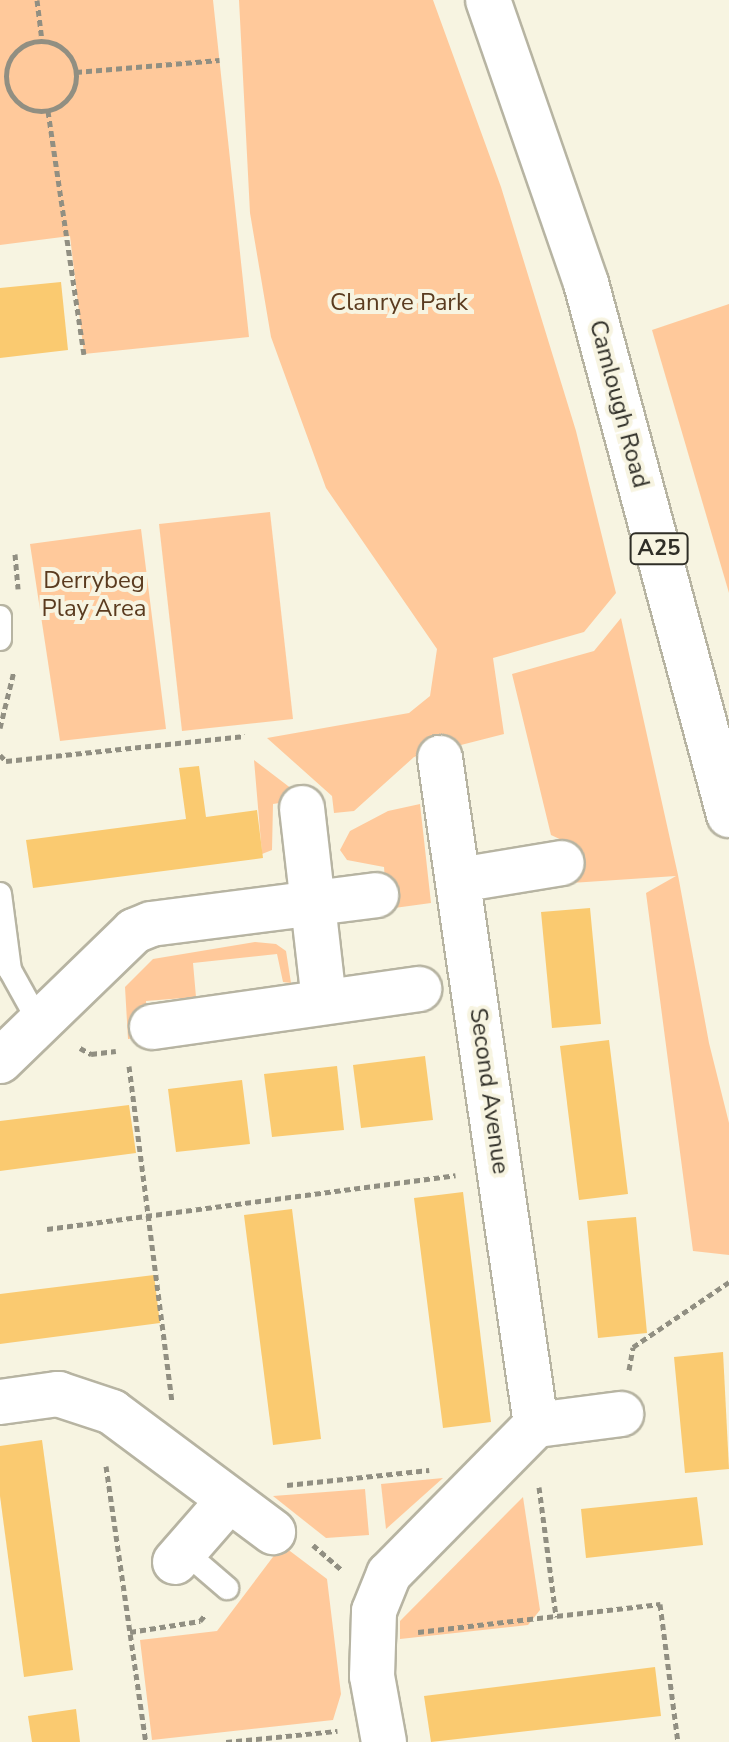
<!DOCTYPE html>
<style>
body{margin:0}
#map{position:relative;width:729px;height:1742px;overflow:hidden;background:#f7f4e1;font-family:"Nunito Sans",sans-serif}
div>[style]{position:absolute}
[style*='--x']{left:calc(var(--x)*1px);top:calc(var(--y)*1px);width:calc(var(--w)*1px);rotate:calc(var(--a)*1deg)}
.green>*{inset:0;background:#ffc99b}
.building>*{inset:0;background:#faca70}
.path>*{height:5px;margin-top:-2.5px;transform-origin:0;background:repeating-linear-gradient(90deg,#918f82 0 6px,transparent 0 10px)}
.path>.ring{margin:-2.5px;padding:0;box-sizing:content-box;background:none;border:5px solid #918f82;border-radius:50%}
.roads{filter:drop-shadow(2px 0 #b7b4a2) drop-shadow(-2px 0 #b7b4a2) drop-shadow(0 2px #b7b4a2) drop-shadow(0 -2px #b7b4a2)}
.lane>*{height:22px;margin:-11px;padding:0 11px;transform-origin:11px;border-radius:11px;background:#fff}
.street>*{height:44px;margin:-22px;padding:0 22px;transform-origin:22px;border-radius:22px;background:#fff}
.primary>*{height:44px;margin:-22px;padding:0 22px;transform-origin:22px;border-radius:22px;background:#fff}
span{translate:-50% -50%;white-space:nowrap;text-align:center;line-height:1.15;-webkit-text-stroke:8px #f7f4e1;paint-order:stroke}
.shield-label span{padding:2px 6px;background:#f7f4e1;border:2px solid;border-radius:6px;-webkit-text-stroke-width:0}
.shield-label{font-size:22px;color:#2f2e27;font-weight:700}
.park-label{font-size:24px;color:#5a3b1f}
.street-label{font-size:24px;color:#2f2e27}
</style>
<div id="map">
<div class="green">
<i style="clip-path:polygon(0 0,213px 0,249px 337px,84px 354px,70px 236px,0 245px)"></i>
<i style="clip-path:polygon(239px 0,433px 0,501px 187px,576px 431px,616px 593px,584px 632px,493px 658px,504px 734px,414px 757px,354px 811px,334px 813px,332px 796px,267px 738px,409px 713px,430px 696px,437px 649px,326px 488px,271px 337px,250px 213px)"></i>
<i style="clip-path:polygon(729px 304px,729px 593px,652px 330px)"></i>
<i style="clip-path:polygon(270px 512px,293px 719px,182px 731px,159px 524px)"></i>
<i style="clip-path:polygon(141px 529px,166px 729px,60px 741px,30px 544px)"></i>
<i style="clip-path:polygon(621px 618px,678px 875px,709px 1043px,729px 1123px,729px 1255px,693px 1251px,646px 893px,676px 876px,571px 883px,568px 843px,551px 835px,512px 674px,594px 651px)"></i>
<i style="clip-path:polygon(254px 760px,305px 799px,273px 804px,272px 850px,262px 854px)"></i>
<i style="clip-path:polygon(420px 804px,431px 903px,387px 909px,384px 867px,347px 860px,340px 850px,350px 831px,388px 811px)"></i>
<i style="clip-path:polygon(255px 942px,276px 944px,286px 951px,291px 983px,283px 982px,277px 954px,193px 963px,196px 997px,146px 1001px,148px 1037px,128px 1039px,125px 987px,153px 959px)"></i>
<i style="clip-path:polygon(443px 1478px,386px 1529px,381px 1484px)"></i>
<i style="clip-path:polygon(365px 1489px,369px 1535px,326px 1538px,273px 1496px)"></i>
<i style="clip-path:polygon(523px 1497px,540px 1610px,528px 1625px,400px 1639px,400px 1621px)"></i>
<i style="clip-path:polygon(282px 1545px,327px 1579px,341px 1694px,333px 1720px,152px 1740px,140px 1640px,217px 1631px)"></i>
</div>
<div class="building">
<i style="clip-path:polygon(61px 282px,68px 350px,0 358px,0 288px)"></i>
<i style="clip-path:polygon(199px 766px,206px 817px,257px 810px,263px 858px,33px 888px,26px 840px,186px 819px,179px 768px)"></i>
<i style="clip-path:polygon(590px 908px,601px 1024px,552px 1028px,541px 912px)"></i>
<i style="clip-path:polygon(609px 1040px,628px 1194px,579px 1200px,560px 1046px)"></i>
<i style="clip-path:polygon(425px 1056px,433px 1120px,361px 1128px,353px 1065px)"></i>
<i style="clip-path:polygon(337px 1066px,344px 1130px,272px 1137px,264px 1074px)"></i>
<i style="clip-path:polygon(242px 1080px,250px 1144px,176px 1152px,168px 1089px)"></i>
<i style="clip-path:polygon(129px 1105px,136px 1153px,0 1171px,0 1121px)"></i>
<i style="clip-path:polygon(463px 1192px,491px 1422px,443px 1428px,414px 1198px)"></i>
<i style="clip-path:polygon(292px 1209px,321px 1439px,273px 1445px,244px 1215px)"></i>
<i style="clip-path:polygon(636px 1217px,647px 1333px,598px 1338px,587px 1221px)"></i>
<i style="clip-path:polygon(154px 1275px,160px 1323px,0 1344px,0 1294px)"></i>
<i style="clip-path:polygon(723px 1352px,729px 1469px,685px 1473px,674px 1357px)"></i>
<i style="clip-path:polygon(42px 1440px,73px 1670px,24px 1677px,0 1496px,0 1446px)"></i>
<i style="clip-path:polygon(697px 1497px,703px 1545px,586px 1558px,581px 1509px)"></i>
<i style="clip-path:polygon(655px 1667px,661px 1716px,431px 1742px,424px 1696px)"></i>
<i style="clip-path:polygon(76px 1709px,80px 1742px,32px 1742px,28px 1716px)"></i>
</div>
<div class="path">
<i style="--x:37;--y:0;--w:41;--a:83"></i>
<i class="ring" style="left:6px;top:41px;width:65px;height:65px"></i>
<i style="--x:76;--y:72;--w:144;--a:-4.8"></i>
<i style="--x:48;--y:111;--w:246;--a:81.6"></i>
<i style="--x:15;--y:554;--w:35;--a:85"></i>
<i style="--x:0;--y:728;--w:59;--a:-76.2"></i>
<i style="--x:0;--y:755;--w:8;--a:45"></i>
<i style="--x:6;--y:761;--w:240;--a:-6"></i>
<i style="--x:80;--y:1048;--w:13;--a:29"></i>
<i style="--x:91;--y:1054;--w:25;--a:-7"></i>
<i style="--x:129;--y:1066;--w:338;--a:82.7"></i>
<i style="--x:47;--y:1229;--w:412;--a:-7.5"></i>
<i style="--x:629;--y:1370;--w:23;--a:-80"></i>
<i style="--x:633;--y:1347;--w:116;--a:-34.1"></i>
<i style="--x:106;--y:1466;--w:279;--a:81.8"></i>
<i style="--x:287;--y:1485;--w:143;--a:-6"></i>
<i style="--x:539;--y:1487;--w:131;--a:82.5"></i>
<i style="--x:313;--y:1545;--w:38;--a:41"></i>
<i style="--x:130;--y:1632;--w:71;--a:-8.9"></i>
<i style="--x:200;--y:1621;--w:8;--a:-50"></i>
<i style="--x:418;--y:1632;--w:244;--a:-6.6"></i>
<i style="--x:660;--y:1604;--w:139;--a:82.6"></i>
<i style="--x:226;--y:1742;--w:112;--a:-5.7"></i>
</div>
<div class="roads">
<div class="lane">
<i style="--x:0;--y:617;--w:22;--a:90"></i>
<i style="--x:0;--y:894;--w:77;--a:82.5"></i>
<i style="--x:10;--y:970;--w:62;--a:60.9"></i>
<i style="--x:184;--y:1551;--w:57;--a:40.7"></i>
</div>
<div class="street">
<i style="--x:302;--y:808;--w:195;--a:83.5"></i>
<i style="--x:459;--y:880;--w:104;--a:-9.4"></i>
<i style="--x:152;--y:1027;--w:270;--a:-8.1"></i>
<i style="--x:0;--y:1061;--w:187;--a:-44.1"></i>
<i style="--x:134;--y:931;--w:18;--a:-22"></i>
<i style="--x:151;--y:924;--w:227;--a:-7.3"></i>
<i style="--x:0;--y:1402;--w:59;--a:-7.9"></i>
<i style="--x:58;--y:1394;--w:57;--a:18.4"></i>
<i style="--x:112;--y:1412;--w:201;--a:36.7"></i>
<i style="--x:536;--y:1425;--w:86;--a:-7.4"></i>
<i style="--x:175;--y:1562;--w:82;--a:-48.9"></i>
<i style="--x:384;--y:1742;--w:67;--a:-100.3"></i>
<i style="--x:372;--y:1676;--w:65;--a:-88.2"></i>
<i style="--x:374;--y:1611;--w:40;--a:-68"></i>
<i style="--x:389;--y:1574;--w:209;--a:-45.4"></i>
<i style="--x:536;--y:1425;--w:674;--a:-98.19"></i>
</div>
<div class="primary">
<i style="--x:488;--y:0;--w:299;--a:70.9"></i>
<i style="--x:586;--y:283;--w:551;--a:74.95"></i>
</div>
</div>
<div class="shield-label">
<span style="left:659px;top:549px">A25</span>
</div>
<div class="park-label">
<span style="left:399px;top:303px">Clanrye Park</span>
<span style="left:94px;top:595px">Derrybeg<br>Play Area</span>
</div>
<div class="street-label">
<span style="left:619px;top:404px;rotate:75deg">Camlough Road</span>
<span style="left:489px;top:1091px;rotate:82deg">Second Avenue</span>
</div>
</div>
